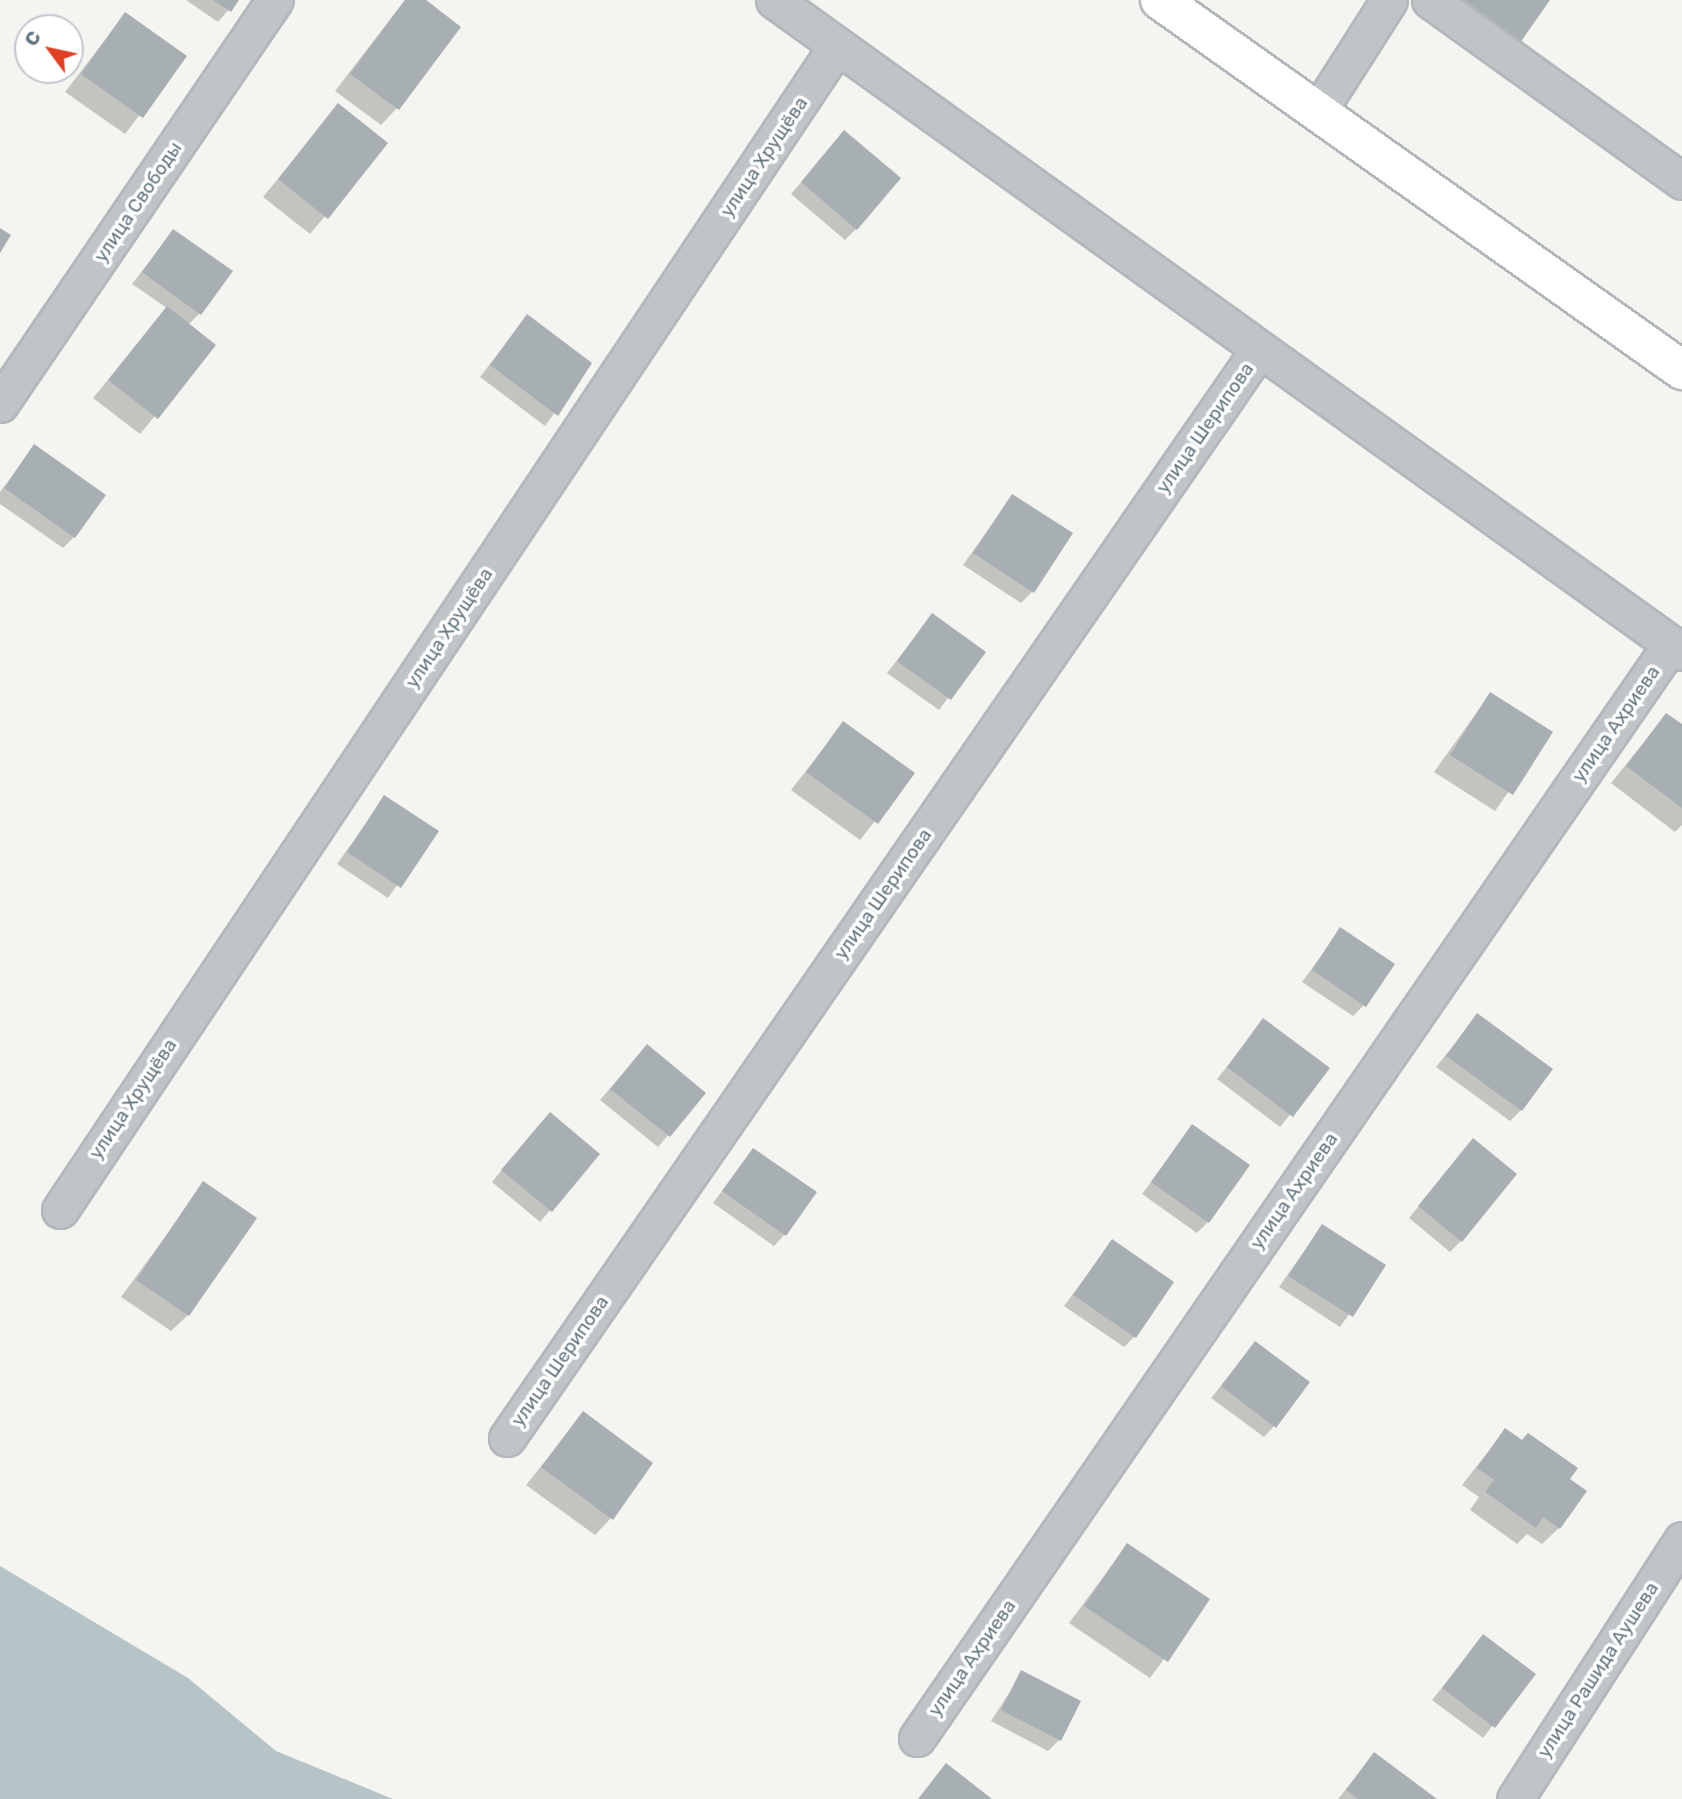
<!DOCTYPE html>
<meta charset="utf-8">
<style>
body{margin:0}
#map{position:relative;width:1682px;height:1799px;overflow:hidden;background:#f4f4f0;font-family:Rubik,sans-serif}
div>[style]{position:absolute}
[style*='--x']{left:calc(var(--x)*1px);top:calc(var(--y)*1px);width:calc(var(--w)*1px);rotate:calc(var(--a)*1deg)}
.water>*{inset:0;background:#b7c4c7}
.shadow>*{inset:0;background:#0003}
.building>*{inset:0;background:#a7afb3}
.roads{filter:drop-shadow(2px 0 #b2b7bb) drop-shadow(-2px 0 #b2b7bb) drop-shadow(0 2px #b2b7bb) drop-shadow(0 -2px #b2b7bb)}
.street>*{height:35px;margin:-17.5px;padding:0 17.5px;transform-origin:17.5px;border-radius:17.5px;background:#bfc4c6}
.secondary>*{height:38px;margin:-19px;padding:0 19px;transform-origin:19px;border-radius:19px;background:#fff}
span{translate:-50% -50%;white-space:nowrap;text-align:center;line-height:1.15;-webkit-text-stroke:7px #fff;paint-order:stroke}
.street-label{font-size:19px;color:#647681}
.north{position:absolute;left:14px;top:14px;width:70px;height:70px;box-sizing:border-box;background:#fff;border:2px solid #c1c8cd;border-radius:50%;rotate:303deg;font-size:19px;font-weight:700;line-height:28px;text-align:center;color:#647681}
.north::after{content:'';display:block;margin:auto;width:24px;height:32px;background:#df4125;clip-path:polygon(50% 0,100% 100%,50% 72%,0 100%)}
</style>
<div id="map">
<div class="water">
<i style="clip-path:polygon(0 1566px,188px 1678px,276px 1751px,393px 1799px,0 1799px)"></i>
</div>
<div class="shadow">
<i style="clip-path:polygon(186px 0,237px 0,218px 22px)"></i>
<i style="clip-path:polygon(405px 0,423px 0,397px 108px,381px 125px,335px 91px)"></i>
<i style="clip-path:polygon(125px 14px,184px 57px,125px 134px,65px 92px)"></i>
<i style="clip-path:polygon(339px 105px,386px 143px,310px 234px,263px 197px)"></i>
<i style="clip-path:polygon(834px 144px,856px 229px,845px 240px,791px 194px)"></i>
<i style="clip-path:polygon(173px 231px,200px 313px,188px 325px,214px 345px,140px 434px,93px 398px,167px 308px,132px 284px)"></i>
<i style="clip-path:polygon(527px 316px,590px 363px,545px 426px,480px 377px)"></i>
<i style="clip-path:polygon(35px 447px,74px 537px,63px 548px,0 504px,0 492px)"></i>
<i style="clip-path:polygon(1012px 496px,1032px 592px,1021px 603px,963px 565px)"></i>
<i style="clip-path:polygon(932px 615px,983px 652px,939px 710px,887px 673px)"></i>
<i style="clip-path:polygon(1490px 694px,1550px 733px,1495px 811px,1434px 772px)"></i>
<i style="clip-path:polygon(1666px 715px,1682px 727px,1682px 825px,1675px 832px,1611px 783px)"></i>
<i style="clip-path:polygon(843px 724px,912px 774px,860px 840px,791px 790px)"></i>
<i style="clip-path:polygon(385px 797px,436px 831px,388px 898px,337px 864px)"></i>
<i style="clip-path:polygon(1340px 930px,1364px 1005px,1353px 1016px,1302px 982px)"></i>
<i style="clip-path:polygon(1477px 1016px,1521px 1110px,1510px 1121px,1436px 1067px)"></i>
<i style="clip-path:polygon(1264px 1020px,1328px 1068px,1280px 1127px,1217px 1079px)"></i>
<i style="clip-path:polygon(647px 1046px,704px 1093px,658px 1147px,600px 1100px)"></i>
<i style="clip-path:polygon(539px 1125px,598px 1154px,540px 1222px,492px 1182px)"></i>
<i style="clip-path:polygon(1192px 1127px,1208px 1222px,1197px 1233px,1142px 1194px)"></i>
<i style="clip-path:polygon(1473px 1140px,1461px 1241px,1450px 1252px,1409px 1218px)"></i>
<i style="clip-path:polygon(753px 1150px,784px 1235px,774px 1246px,713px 1203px)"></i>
<i style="clip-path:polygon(204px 1184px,188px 1315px,171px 1331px,121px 1297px)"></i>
<i style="clip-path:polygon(1322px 1226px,1383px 1266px,1340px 1327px,1279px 1287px)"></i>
<i style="clip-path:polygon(1112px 1241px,1135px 1336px,1124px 1347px,1064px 1306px)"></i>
<i style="clip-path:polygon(1256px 1343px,1274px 1426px,1264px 1437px,1211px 1398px)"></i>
<i style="clip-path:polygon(583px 1414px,611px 1518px,595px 1535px,526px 1485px)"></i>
<i style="clip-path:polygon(1505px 1430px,1568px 1479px,1559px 1528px,1542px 1544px,1527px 1534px,1517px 1544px,1470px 1510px,1479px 1497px,1462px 1485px)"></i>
<i style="clip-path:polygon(1127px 1545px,1208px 1599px,1150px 1678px,1069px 1623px)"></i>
<i style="clip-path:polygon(1484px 1636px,1533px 1674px,1483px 1738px,1432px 1700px)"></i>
<i style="clip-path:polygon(1022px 1673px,1059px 1740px,1048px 1751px,991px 1721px)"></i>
<i style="clip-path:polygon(1374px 1754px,1434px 1799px,1338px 1799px)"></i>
</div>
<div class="building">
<i style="clip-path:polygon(213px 0,239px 0,231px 12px)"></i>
<i style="clip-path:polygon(405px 0,426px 0,461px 27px,399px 110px,350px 74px)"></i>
<i style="clip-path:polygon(1455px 0,1550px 0,1520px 43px)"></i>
<i style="clip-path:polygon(125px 12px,187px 56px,143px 118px,81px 74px)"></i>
<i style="clip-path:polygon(338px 103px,388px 143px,328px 219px,278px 179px)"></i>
<i style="clip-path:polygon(844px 130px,901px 178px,857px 230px,801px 182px)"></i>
<i style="clip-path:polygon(0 228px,11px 235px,0 253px)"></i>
<i style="clip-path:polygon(173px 229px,233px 271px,201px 315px,142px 272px)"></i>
<i style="clip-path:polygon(167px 306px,216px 345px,158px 419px,108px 380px)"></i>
<i style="clip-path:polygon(527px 314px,592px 363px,558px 416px,490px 365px)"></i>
<i style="clip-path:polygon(34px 444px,106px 495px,75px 538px,4px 488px)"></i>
<i style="clip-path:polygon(1012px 494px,1073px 533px,1034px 593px,973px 553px)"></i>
<i style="clip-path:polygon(932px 613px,986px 652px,951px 700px,897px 661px)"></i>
<i style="clip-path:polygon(1490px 692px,1553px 732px,1513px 795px,1450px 755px)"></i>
<i style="clip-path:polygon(1666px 713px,1682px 724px,1682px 808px,1626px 766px)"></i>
<i style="clip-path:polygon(843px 721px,915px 773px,878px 824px,806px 772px)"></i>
<i style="clip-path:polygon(384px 795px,439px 831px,401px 888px,347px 852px)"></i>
<i style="clip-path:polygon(1340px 927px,1395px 964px,1366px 1007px,1312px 970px)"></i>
<i style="clip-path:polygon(1477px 1013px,1553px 1069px,1522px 1111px,1446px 1056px)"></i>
<i style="clip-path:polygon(1263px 1018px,1330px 1068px,1293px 1117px,1227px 1067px)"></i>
<i style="clip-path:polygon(647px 1044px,706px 1093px,670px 1137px,610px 1089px)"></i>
<i style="clip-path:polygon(550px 1112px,600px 1154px,552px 1212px,501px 1170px)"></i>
<i style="clip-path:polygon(1192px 1124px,1250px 1165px,1209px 1223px,1151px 1182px)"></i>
<i style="clip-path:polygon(1473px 1138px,1517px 1174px,1462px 1242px,1418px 1206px)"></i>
<i style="clip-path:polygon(753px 1148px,817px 1192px,786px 1236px,722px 1191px)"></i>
<i style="clip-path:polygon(203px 1181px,257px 1218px,189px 1316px,136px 1280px)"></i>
<i style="clip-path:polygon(1322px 1224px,1386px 1265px,1353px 1317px,1288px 1276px)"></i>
<i style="clip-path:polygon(1112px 1239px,1174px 1282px,1136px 1338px,1073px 1295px)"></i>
<i style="clip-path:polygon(1255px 1341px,1310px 1382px,1276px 1428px,1221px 1386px)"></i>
<i style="clip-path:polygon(583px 1411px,653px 1463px,613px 1520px,541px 1467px)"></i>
<i style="clip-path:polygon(1505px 1428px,1522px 1440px,1528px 1433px,1578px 1468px,1570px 1479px,1587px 1491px,1560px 1529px,1543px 1517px,1536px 1528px,1485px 1492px,1494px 1480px,1477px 1468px)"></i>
<i style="clip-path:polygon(1127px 1543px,1210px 1599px,1168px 1662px,1084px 1606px)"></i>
<i style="clip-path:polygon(1483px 1634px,1536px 1674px,1495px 1728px,1442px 1688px)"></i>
<i style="clip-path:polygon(1021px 1670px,1081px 1701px,1061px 1741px,1001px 1710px)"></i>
<i style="clip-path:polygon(1374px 1752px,1437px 1799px,1358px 1799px,1346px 1790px)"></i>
<i style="clip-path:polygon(946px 1763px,992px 1799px,918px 1799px)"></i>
</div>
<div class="roads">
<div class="street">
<i style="--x:774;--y:0;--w:1118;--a:35.68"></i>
<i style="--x:1430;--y:0;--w:310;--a:35.7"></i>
<i style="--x:1319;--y:110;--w:130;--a:-57.5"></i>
<i style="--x:0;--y:404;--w:489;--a:-55.8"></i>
<i style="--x:60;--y:1210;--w:1400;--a:-56.28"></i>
<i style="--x:507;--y:1438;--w:1321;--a:-55.36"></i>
<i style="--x:917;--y:1738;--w:1329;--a:-55.42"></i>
<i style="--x:1515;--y:1799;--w:308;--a:-57.2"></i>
</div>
<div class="secondary">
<i style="--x:1160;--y:0;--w:640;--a:35.33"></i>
</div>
</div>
<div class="street-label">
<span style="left:764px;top:157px;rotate:-56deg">улица Хрущёва</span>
<span style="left:138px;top:202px;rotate:-56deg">улица Свободы</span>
<span style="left:1205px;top:428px;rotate:-55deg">улица Шерипова</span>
<span style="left:449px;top:628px;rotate:-56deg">улица Хрущёва</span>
<span style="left:1616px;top:724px;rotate:-55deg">улица Ахриева</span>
<span style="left:883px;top:894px;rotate:-55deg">улица Шерипова</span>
<span style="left:133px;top:1099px;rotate:-56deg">улица Хрущёва</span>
<span style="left:1294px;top:1191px;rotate:-55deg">улица Ахриева</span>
<span style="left:560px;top:1361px;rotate:-55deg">улица Шерипова</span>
<span style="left:972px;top:1658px;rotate:-55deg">улица Ахриева</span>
<span style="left:1598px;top:1670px;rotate:-57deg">улица Рашида Аушева</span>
</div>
<div class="north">С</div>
</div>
